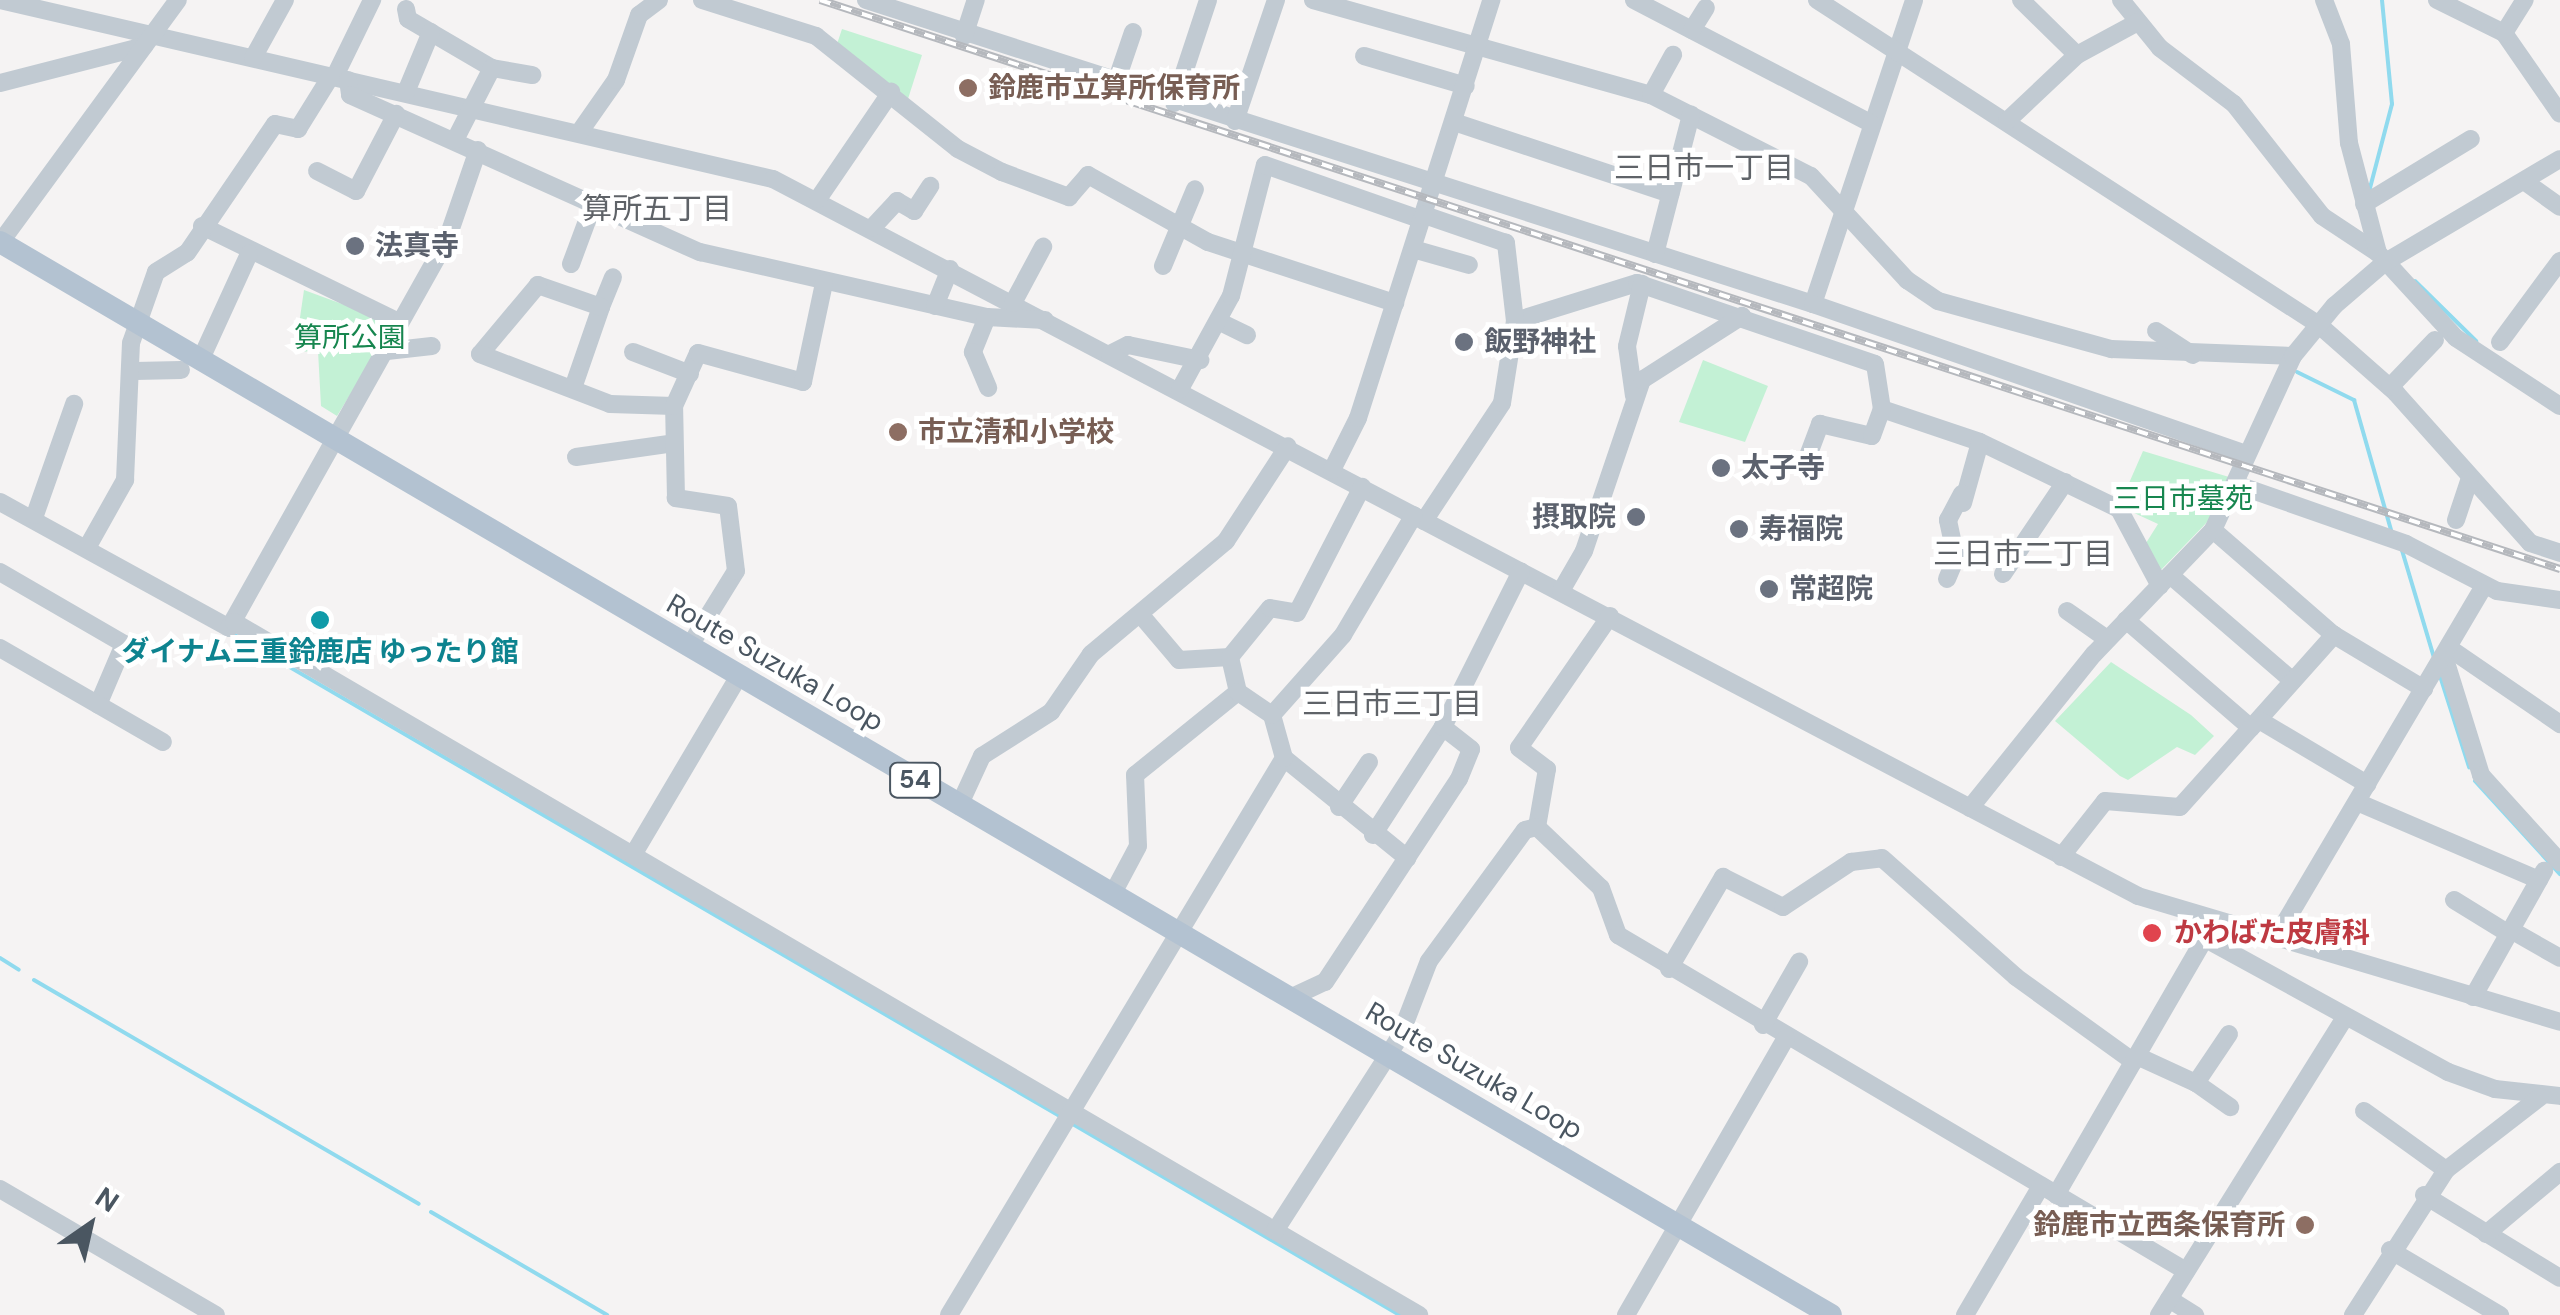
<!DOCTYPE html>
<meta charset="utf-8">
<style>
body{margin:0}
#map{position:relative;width:2560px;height:1315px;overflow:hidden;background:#f5f3f3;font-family:"DM Sans","Noto Sans JP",sans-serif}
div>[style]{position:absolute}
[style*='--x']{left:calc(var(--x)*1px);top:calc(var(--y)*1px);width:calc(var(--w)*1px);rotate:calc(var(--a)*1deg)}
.green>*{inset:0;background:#c3f1d5}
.stream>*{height:4px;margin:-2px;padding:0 2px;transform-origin:2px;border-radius:2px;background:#90daee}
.minor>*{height:18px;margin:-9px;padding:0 9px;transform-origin:9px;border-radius:9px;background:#c1cad2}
.major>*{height:22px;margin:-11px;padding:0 11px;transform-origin:11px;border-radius:11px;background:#b3c2d1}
.rail>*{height:8px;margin-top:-4px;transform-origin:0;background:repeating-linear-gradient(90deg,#fff 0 11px,#b5b8bd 0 22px);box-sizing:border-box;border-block:2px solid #b5b8bd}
.dots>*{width:28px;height:28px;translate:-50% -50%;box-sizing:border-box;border:5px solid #fff;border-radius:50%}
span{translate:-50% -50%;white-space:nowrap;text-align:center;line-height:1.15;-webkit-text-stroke:10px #fff;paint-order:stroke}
.shield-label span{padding:2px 8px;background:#fff;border:2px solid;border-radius:8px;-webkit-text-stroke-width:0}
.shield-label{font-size:25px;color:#4a5661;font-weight:700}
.education-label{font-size:28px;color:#785e54;font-weight:700}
.left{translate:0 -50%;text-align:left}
.right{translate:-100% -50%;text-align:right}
.worship-label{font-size:28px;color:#5b616d;font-weight:700}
.park-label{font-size:28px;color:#17864f}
.culture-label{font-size:28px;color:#0d838f;font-weight:700}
.street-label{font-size:28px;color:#4a5661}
.health-label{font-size:28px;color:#be3a42;font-weight:700}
.neighbourhood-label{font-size:30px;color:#5f6368}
.north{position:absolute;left:40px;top:1175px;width:100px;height:100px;-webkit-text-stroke:8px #fff;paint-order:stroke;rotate:34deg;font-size:28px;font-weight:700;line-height:40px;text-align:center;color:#4a5661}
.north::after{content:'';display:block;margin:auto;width:35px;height:45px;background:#4a5661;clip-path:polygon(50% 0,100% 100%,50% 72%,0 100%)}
</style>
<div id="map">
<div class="green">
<i style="clip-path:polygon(842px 29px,922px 55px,907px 102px,837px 44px)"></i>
<i style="clip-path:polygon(304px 290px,394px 323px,337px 416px,321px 406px,318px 351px,295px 352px)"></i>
<i style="clip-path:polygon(1703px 360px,1768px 386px,1745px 442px,1679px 422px)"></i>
<i style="clip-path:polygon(2143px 451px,2229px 477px,2213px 516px,2158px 573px,2141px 551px,2158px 524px,2119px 506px)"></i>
<i style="clip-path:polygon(2111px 662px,2191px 715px,2214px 736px,2195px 755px,2177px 747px,2128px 780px,2120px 776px,2055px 721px)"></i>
</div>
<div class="stream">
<i style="--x:2370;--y:188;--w:87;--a:-75.3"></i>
<i style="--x:2392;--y:104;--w:104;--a:-95.5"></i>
<i style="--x:2415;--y:281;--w:86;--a:44.5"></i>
<i style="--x:2297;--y:372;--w:64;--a:26.2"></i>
<i style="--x:2354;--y:400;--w:135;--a:74.1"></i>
<i style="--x:2401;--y:547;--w:116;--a:73.4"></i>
<i style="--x:233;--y:634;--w:961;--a:30.25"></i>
<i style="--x:2440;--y:676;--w:96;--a:72.3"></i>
<i style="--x:2475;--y:781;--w:126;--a:47.6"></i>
<i style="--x:0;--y:958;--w:22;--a:32"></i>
<i style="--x:34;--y:980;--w:445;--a:30.2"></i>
<i style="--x:1071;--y:1123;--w:380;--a:30.3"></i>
<i style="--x:431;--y:1212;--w:204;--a:30.3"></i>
</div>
<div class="minor">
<i style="--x:0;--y:0;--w:793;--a:13.04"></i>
<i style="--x:773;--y:179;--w:1542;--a:27.71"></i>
<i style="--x:2138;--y:896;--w:440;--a:16.6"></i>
<i style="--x:702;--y:0;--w:120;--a:17.5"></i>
<i style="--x:816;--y:36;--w:181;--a:38.5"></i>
<i style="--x:958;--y:149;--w:50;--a:27.6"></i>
<i style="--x:1002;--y:172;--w:72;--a:20.5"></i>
<i style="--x:1069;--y:197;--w:29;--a:-49"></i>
<i style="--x:1088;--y:175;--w:137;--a:29.2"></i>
<i style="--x:1208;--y:242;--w:197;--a:18.1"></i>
<i style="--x:866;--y:0;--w:995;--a:17.8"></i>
<i style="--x:1813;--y:304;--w:320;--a:-71.6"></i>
<i style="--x:1313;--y:0;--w:351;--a:15.7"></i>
<i style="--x:1651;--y:95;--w:179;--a:26.9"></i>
<i style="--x:1811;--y:176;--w:142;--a:47.3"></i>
<i style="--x:1907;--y:280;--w:37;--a:34"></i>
<i style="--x:1938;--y:301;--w:180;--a:15.5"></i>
<i style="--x:2111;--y:349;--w:182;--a:2.2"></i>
<i style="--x:1634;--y:0;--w:268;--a:27.5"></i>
<i style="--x:1817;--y:0;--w:598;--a:32.92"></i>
<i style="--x:2319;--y:325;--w:103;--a:41.4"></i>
<i style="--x:2396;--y:393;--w:201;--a:48.2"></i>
<i style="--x:2530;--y:543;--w:32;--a:18"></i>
<i style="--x:2021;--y:0;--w:78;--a:44.5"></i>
<i style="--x:2121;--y:0;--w:62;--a:50.9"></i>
<i style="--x:2160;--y:48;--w:93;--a:37.1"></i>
<i style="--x:2234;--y:104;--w:142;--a:51.8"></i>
<i style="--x:2322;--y:216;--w:67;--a:33.5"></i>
<i style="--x:2378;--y:253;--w:115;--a:47.5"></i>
<i style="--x:2456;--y:338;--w:124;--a:33.2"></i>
<i style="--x:2324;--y:0;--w:47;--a:68.9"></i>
<i style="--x:2341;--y:44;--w:99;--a:85.4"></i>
<i style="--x:2349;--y:143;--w:114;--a:75.2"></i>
<i style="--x:2437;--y:0;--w:75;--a:26.2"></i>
<i style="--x:2504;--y:33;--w:98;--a:55.3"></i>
<i style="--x:406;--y:9;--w:10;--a:79"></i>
<i style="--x:408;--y:19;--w:97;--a:30.3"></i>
<i style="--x:492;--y:68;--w:41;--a:9.9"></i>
<i style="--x:1692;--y:30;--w:26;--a:-58"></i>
<i style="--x:2504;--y:33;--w:39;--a:-58"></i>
<i style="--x:964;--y:36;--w:38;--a:-72"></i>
<i style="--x:1364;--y:56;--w:106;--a:16.4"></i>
<i style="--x:253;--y:58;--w:66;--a:-61.1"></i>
<i style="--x:335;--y:76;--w:85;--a:-64"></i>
<i style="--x:348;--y:80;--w:15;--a:82"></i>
<i style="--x:350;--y:95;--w:384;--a:24.2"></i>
<i style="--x:700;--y:252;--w:294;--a:12.8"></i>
<i style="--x:987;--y:317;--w:58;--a:3"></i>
<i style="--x:0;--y:83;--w:149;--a:-14.4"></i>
<i style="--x:1115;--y:85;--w:56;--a:-71.2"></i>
<i style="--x:406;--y:92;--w:65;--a:-67.4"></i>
<i style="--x:1651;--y:95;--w:46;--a:-61.2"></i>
<i style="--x:1174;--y:103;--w:108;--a:-71.7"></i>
<i style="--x:1235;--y:121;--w:128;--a:-71.3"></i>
<i style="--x:2007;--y:121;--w:96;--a:-43.3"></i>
<i style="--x:2077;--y:55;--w:69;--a:-28.4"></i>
<i style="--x:1454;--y:122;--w:228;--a:18.4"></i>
<i style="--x:581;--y:130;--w:61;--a:-55"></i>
<i style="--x:616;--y:80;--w:69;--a:-70.5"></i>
<i style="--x:639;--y:15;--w:25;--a:-37"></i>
<i style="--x:455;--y:140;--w:81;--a:-62.8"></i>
<i style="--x:317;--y:171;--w:44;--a:27.1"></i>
<i style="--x:356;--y:191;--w:87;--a:-62.5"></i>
<i style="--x:2524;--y:181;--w:44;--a:35.8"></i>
<i style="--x:818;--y:199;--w:130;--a:-55.7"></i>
<i style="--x:2364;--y:204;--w:125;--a:-31.3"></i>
<i style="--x:202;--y:226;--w:219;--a:26"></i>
<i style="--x:872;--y:228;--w:37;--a:-47"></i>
<i style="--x:897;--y:201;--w:20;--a:30"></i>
<i style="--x:914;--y:211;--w:30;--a:-57"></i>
<i style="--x:0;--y:243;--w:301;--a:-53.8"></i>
<i style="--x:1413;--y:249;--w:58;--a:15.9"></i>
<i style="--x:1655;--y:254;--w:144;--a:-75.5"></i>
<i style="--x:571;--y:264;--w:63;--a:-69.6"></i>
<i style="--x:1163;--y:266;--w:83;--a:-67.4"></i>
<i style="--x:1013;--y:303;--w:64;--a:-61.8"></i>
<i style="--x:1813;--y:304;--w:459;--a:19.1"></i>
<i style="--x:935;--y:306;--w:40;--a:-68"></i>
<i style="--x:601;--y:307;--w:32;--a:-68"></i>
<i style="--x:987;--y:317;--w:38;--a:112"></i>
<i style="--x:973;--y:352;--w:39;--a:67"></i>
<i style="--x:1515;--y:321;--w:128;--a:-17.3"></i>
<i style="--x:1637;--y:283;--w:251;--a:18.8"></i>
<i style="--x:1875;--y:364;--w:46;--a:81.2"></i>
<i style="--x:1882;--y:409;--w:103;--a:18.6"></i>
<i style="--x:1980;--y:442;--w:154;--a:25.7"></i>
<i style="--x:2119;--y:509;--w:87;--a:62"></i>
<i style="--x:1220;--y:322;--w:30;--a:26"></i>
<i style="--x:2156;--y:331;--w:44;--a:33"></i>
<i style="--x:2500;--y:342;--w:101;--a:-53.5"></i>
<i style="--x:387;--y:351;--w:45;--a:-6.3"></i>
<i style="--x:633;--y:352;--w:61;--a:21.1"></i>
<i style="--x:1110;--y:354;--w:20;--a:-27"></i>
<i style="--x:1128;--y:345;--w:74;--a:11.8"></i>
<i style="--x:200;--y:361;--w:118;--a:-65.4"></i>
<i style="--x:135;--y:371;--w:46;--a:-1.2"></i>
<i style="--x:2390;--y:387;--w:65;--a:-46.2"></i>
<i style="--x:573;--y:388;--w:86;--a:-70.9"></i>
<i style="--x:601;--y:307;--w:67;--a:-160.8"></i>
<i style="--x:538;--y:285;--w:90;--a:130"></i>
<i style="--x:480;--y:354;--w:139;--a:21"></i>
<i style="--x:610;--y:404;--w:64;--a:1.8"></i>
<i style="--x:1180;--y:389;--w:106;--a:-61.3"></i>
<i style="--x:1231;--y:296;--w:135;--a:-75.5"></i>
<i style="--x:1265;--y:165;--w:166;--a:19.3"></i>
<i style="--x:1634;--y:396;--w:50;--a:-98"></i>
<i style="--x:1627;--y:346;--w:64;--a:-76.4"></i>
<i style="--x:576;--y:457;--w:99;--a:-8.1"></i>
<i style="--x:1805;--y:464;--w:43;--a:-69.4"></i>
<i style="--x:1820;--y:424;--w:53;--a:13"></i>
<i style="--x:1872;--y:436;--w:29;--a:-70"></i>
<i style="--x:1332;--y:470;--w:58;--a:-63.4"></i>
<i style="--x:1358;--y:418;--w:439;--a:-72.3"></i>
<i style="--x:2235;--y:484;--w:181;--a:19.3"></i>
<i style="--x:2406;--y:544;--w:102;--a:27.3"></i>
<i style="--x:2497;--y:591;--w:64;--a:8.1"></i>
<i style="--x:0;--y:502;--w:261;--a:28.8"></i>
<i style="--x:229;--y:628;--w:448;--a:-60.7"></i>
<i style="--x:448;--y:237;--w:92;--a:-71"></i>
<i style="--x:1963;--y:503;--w:63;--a:-74.4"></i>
<i style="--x:35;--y:515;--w:118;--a:-70.6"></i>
<i style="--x:2456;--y:520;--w:44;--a:-71.6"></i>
<i style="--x:1424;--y:521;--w:141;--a:-56.5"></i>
<i style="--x:1502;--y:403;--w:83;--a:-81"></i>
<i style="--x:1515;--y:321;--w:79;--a:-96.6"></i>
<i style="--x:1506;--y:243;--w:87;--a:-161.1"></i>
<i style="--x:2213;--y:530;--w:160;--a:41"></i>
<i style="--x:2334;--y:635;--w:105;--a:31"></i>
<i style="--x:88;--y:546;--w:76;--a:-60.7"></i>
<i style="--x:125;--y:480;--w:137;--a:-87.5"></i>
<i style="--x:131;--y:343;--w:75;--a:-70.6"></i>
<i style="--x:156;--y:272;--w:36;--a:-32"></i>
<i style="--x:187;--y:253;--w:156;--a:-55.7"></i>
<i style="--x:275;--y:124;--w:24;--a:12"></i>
<i style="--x:298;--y:129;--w:62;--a:-58.1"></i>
<i style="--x:0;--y:572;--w:143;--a:30.1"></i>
<i style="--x:124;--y:644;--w:66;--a:113.1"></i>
<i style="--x:2003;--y:574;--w:111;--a:-56"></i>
<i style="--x:2170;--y:575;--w:162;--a:40.8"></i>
<i style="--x:1947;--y:579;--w:23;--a:-67"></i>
<i style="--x:1956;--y:558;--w:39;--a:-102"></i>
<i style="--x:1948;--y:520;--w:30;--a:-62"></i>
<i style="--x:1561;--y:591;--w:46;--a:-60.1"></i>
<i style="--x:1584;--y:551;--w:181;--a:-71.3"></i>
<i style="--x:1642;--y:380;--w:119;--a:-32.6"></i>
<i style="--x:2067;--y:611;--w:49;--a:35"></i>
<i style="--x:1140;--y:614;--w:60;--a:49.7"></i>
<i style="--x:1179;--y:660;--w:51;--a:-3.4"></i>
<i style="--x:1610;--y:616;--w:160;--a:124.6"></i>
<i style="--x:1519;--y:748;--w:35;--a:37"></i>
<i style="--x:1547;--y:769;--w:59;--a:99.8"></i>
<i style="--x:1537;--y:827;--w:88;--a:43.6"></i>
<i style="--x:1601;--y:888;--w:50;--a:70.1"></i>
<i style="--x:1618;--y:935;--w:660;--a:30.61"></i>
<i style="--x:2126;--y:620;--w:165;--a:40.8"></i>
<i style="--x:2251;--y:728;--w:125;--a:-48.3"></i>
<i style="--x:234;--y:622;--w:1373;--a:30.32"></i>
<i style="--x:689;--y:647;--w:89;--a:-58.3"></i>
<i style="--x:736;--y:571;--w:65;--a:-97"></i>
<i style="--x:728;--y:506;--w:53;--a:-171.3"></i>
<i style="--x:676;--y:498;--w:92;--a:-91.2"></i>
<i style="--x:674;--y:406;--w:58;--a:-65.6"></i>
<i style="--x:698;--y:353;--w:109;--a:15.4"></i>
<i style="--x:803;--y:382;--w:101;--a:-78"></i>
<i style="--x:0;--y:648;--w:188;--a:30"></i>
<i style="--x:2449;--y:648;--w:135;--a:34.4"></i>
<i style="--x:2444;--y:656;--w:125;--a:72.7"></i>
<i style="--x:2481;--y:775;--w:118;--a:47.8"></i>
<i style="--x:1272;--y:715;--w:107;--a:-48.4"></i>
<i style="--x:1343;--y:635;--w:139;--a:-59.4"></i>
<i style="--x:2259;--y:720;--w:126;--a:30.7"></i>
<i style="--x:1284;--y:758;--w:159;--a:39.1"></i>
<i style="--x:2357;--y:802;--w:198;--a:23.2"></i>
<i style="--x:959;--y:806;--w:55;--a:-65.3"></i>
<i style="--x:982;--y:756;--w:82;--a:-32.5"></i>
<i style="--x:1051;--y:712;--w:70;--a:-55.4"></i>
<i style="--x:1091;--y:654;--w:176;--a:-39.9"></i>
<i style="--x:1226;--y:541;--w:113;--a:-56.9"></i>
<i style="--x:1339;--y:807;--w:54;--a:-56.3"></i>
<i style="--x:1970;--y:808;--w:198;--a:-51.2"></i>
<i style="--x:2094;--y:654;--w:172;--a:-46.2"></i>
<i style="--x:2213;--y:530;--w:192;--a:-65.3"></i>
<i style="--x:2293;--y:356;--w:65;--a:-50.6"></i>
<i style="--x:2334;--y:306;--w:66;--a:-40.7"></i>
<i style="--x:2384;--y:263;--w:204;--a:-30.6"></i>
<i style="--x:1373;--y:835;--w:129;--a:-57.1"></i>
<i style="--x:633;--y:855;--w:208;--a:-59.4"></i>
<i style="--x:2061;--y:857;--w:71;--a:-51.8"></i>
<i style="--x:2105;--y:801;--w:75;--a:4.6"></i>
<i style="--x:2180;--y:807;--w:106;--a:-48.1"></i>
<i style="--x:1112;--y:895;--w:55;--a:-62"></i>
<i style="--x:1138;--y:846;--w:71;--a:-92.4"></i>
<i style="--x:1135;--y:775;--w:132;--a:-38.9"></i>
<i style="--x:1238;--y:692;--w:36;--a:-103"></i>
<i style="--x:1230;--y:657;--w:63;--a:-50.8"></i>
<i style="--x:1270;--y:608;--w:27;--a:10"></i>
<i style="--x:1297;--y:613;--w:142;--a:-62.7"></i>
<i style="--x:2454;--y:900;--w:65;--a:31.7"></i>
<i style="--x:2511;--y:930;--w:56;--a:29.7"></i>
<i style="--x:2277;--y:936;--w:407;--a:-59.4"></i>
<i style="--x:2206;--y:939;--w:276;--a:28.8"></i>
<i style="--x:2448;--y:1072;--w:50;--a:19.9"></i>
<i style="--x:2495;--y:1089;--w:65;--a:6.1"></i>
<i style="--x:1669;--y:969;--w:107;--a:-59.6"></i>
<i style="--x:1723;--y:877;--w:67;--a:26.6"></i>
<i style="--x:1783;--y:907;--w:82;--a:-33.5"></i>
<i style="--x:1851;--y:862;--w:31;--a:-7"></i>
<i style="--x:1882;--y:858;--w:179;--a:41.6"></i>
<i style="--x:2016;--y:977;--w:145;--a:35.8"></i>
<i style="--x:2473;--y:997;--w:145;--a:-60.6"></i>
<i style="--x:1290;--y:998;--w:38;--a:-25"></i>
<i style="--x:1325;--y:982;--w:243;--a:-56.6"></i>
<i style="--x:1459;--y:779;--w:32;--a:-68"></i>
<i style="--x:1471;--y:749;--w:36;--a:-142"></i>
<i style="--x:1443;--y:727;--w:174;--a:-63.4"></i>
<i style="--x:1763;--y:1025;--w:73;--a:-60.3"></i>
<i style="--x:2137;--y:1056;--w:65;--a:24.6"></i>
<i style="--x:2196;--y:1083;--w:59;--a:-56"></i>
<i style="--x:2196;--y:1083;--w:42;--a:35.2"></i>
<i style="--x:2364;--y:1111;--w:101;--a:35.7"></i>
<i style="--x:0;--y:1189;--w:250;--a:30.3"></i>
<i style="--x:2056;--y:1195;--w:305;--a:-59.9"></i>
<i style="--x:2424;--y:1195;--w:159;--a:31.4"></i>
<i style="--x:1275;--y:1231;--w:232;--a:-57.3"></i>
<i style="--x:1400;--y:1036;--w:80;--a:-68.9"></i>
<i style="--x:1429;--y:961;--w:162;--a:-53.8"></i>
<i style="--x:1525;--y:830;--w:12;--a:-14"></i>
<i style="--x:2486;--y:1234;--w:97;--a:-40"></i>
<i style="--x:2390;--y:1250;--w:128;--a:30.6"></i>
<i style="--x:2169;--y:1299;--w:31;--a:32"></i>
<i style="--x:949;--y:1315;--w:650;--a:-58.98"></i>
<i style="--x:1284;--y:758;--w:45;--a:-105.6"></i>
<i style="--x:1272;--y:715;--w:41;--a:-145.9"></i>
<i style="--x:1626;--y:1315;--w:320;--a:-60"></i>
<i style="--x:1965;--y:1315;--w:150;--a:-59.5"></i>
<i style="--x:2159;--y:1315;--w:351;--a:-58"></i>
<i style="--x:2353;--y:1315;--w:172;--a:-57.3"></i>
<i style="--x:2446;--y:1170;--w:119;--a:-37.8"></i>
</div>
<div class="major">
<i style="--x:0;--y:242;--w:2122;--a:30.37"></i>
</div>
<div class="rail">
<i style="--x:820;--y:0;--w:1831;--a:18.11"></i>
</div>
<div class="dots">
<i style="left:968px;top:88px;background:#8d6e63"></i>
<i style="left:355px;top:246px;background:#6b7280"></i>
<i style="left:1464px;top:342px;background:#6b7280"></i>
<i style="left:898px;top:432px;background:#8d6e63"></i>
<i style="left:1721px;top:468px;background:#6b7280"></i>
<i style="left:1636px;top:517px;background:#6b7280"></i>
<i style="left:1739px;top:529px;background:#6b7280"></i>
<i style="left:1769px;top:589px;background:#6b7280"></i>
<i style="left:320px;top:620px;background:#0f9aa8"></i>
<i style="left:2152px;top:933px;background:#e0444e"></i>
<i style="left:2305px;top:1225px;background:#8d6e63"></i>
</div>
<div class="shield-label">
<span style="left:915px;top:780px">54</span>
</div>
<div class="education-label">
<span class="left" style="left:988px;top:88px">鈴鹿市立算所保育所</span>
<span class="left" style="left:918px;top:432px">市立清和小学校</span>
<span class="right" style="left:2285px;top:1225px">鈴鹿市立西条保育所</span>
</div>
<div class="worship-label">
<span class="left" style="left:375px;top:246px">法真寺</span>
<span class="left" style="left:1484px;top:342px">飯野神社</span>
<span class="left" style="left:1741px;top:468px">太子寺</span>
<span class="right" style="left:1616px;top:517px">摂取院</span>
<span class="left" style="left:1759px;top:529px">寿福院</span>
<span class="left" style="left:1789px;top:589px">常超院</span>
</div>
<div class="park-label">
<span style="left:350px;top:338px">算所公園</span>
<span style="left:2183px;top:499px">三日市墓苑</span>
</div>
<div class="culture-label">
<span style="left:320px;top:652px">ダイナム三重鈴鹿店 ゆったり館</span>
</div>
<div class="street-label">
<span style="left:775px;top:663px;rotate:30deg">Route Suzuka Loop</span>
<span style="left:1474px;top:1071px;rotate:30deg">Route Suzuka Loop</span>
</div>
<div class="health-label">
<span class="left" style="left:2174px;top:933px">かわばた皮膚科</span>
</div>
<div class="neighbourhood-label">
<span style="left:1704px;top:168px">三日市一丁目</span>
<span style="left:657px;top:209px">算所五丁目</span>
<span style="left:2023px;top:554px">三日市二丁目</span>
<span style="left:1392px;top:704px">三日市三丁目</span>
</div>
<div class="north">N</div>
</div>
